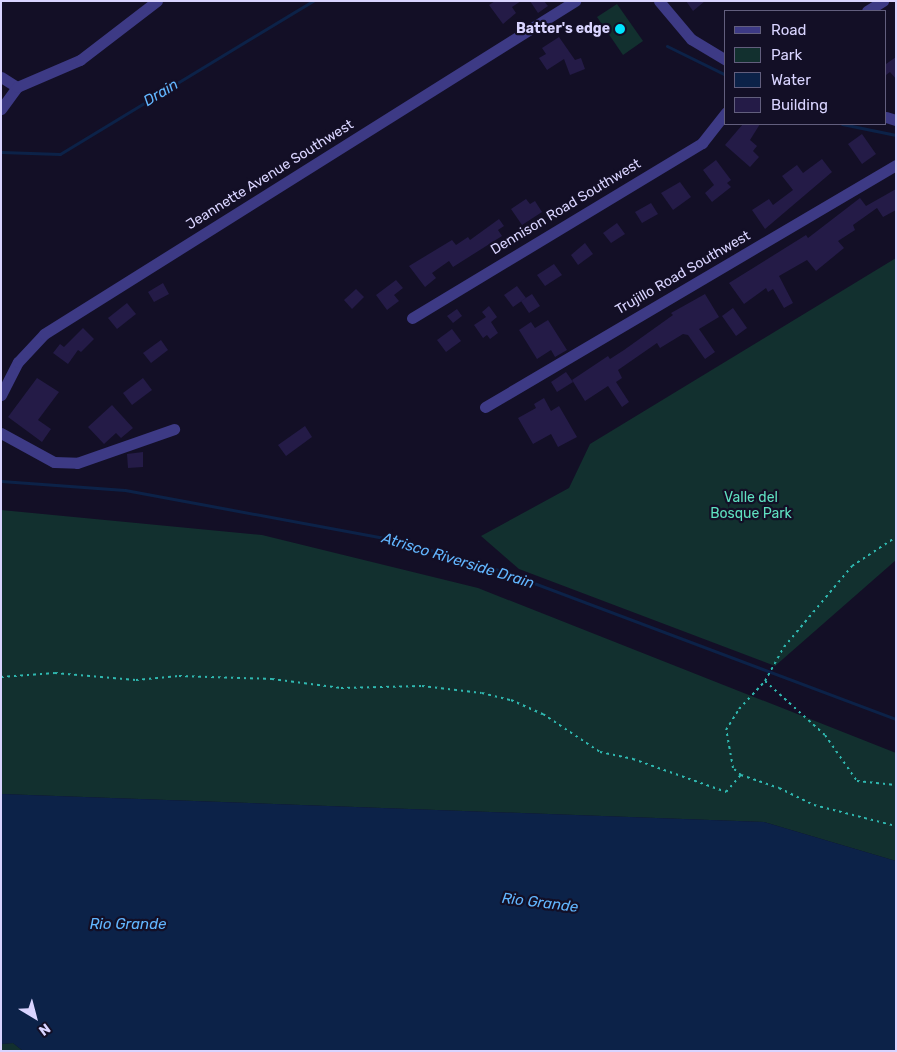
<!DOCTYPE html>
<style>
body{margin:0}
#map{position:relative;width:897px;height:1052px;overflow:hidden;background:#130f26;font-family:Rubik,sans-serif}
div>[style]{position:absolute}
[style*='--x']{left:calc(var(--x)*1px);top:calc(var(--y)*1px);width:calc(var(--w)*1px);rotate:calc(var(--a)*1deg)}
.green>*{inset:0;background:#12302f}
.water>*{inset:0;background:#0c2248}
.stream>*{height:3px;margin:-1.5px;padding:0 1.5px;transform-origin:1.5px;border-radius:1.5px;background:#0c2248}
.building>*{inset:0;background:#241b47}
.path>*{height:2px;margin-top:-1px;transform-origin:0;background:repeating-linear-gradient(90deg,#2fb8b0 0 2.5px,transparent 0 6.5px)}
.minor>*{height:11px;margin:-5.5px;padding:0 5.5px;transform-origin:5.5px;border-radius:5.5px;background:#3d3a85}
.dots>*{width:14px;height:14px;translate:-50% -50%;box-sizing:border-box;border:2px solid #130f26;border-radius:50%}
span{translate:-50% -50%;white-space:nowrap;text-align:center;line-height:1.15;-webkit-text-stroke:4.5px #130f26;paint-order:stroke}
.poi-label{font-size:14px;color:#d9d4ff;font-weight:700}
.right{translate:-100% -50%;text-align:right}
.street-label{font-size:14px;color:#d9d4ff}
.park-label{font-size:14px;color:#5fe0c0}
.water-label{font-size:15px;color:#62b6ff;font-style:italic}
.frame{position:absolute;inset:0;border:2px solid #d9d4ff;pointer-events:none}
.legend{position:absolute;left:724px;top:10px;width:162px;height:115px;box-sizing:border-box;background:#130f26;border:1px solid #625e7d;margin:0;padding:6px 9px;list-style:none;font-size:15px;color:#d9d4ff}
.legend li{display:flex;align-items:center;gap:10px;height:25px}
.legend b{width:25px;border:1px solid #625e7d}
.north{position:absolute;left:10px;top:992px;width:50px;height:50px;-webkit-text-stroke:4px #130f26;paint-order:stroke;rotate:143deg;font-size:14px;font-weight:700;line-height:20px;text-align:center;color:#d9d4ff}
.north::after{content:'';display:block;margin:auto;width:18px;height:22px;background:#d9d4ff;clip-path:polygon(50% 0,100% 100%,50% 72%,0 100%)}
</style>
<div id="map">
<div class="green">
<i style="clip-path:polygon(617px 4px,643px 41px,623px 55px,597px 17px)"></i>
<i style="clip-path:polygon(896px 258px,896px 560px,775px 666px,519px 569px,481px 536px,569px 488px,590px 444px)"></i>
<i style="clip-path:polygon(1px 510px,262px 535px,478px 588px,896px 753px,896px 861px,764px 822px,1px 794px)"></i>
<i style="clip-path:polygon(13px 1043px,23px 1051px,1px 1051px,1px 1044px)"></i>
</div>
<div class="water">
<i style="clip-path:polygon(1px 794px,764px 822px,896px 861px,896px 1051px,23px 1051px,13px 1043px,1px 1044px)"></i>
</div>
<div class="stream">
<i style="--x:667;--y:46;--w:66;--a:26.2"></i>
<i style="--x:842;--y:124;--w:55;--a:11.5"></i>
<i style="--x:1;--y:152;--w:59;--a:1.9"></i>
<i style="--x:60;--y:154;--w:296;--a:-31.2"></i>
<i style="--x:1;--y:481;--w:124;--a:4.2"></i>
<i style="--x:125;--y:490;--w:276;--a:10.5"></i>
<i style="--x:396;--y:540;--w:110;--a:16.3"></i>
<i style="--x:502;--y:571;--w:421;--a:20.6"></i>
</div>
<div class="building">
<i style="clip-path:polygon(495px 1px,521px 1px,512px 7px,516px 13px,503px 24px,489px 5px)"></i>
<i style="clip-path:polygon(530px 1px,544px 1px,548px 6px,538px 13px)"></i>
<i style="clip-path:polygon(686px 1px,705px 1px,693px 11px)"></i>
<i style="clip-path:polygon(559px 37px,575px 60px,581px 58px,585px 69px,570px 75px,564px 59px,547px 70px,539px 58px,546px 54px,542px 48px)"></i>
<i style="clip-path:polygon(896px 57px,896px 79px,890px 72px,886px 75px,886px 64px)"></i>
<i style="clip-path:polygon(743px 124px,760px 124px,750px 140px,757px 146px,753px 151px,759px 157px,750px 167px,725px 145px)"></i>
<i style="clip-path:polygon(862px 134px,876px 154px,862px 164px,848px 144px)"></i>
<i style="clip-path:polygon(822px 159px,832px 172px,765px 229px,752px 210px,769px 199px,773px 205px,793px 190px,782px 176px,797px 165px,803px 173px)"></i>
<i style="clip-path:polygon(716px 160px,731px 180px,727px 183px,731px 187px,712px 202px,705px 193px,714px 185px,703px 170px)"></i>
<i style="clip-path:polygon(680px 182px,691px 197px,673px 210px,661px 193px)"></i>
<i style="clip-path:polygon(896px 189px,896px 210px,883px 217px,877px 208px,853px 225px,855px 230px,838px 241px,844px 248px,816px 271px,807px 260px,779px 276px,793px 303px,784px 308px,773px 289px,768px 292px,766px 288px,744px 304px,729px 283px,806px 235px,808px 238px,860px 198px,866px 206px)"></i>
<i style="clip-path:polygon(526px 199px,530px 204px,535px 201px,542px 212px,522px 225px,511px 209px)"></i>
<i style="clip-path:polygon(651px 203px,658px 214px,642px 223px,635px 212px)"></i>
<i style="clip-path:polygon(499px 219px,504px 226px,498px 230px,502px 236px,453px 267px,449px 261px,432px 273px,436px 278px,425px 287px,409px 266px,452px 240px,456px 245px,468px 237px,470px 240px)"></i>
<i style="clip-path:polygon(617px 223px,625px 234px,611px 243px,603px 233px)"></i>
<i style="clip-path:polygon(585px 243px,593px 254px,578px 265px,571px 255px)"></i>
<i style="clip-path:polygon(554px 264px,562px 275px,545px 286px,537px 275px)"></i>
<i style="clip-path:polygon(396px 280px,403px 288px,394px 295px,399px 301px,387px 310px,376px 295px)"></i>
<i style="clip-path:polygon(163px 283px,169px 294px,154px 302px,148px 292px)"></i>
<i style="clip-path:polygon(517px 286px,526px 298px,513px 307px,504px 295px)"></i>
<i style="clip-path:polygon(356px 289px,364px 297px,352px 309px,344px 300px)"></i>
<i style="clip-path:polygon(532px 294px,540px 306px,529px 313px,521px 301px)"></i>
<i style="clip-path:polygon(705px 294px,719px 317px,699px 329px,715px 352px,705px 359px,688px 335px,683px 334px,660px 348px,657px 343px,618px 370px,622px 378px,616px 382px,629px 402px,622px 407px,608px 386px,585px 401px,572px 380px,608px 356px,610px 359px,624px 350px,673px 315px,671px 313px)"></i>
<i style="clip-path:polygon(127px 303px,136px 314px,117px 329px,108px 318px)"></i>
<i style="clip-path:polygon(489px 306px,497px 317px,491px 322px,498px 333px,490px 339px,487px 335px,483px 338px,474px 325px,486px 317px,482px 312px)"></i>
<i style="clip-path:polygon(733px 308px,747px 328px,736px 336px,722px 316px)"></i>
<i style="clip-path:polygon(457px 309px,462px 316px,453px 323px,447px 316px)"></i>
<i style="clip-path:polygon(548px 320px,567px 350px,555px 357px,551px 350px,537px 359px,519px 330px,531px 322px,535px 328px)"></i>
<i style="clip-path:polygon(83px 328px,94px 339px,81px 352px,78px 350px,68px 364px,53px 353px,60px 344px,64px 347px)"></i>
<i style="clip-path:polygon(452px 329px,461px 341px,446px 352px,437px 340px)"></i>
<i style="clip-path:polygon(161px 340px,168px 350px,151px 363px,143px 353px)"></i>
<i style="clip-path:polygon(566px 372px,573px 382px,557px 392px,551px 382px)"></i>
<i style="clip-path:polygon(37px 378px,59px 392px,38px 420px,51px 429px,42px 442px,8px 417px)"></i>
<i style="clip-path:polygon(143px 378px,152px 390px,132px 405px,123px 393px)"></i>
<i style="clip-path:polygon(544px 398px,551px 411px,559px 406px,577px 437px,558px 447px,551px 434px,533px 444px,518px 418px,536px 408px,534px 404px)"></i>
<i style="clip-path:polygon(112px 405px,133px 428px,121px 438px,116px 433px,104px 444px,88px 427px)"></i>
<i style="clip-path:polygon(305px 426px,312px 437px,286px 456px,278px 445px)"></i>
<i style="clip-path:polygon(143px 452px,143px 467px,128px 468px,127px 454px)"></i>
</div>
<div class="path">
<i style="--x:1;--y:677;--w:54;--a:-4.2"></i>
<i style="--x:55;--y:673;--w:81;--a:4.9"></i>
<i style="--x:136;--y:680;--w:43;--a:-5.3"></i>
<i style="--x:179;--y:676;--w:93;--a:1.8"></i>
<i style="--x:272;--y:679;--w:70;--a:7.4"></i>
<i style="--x:341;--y:688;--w:81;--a:-1.4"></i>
<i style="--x:422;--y:686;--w:60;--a:6.7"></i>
<i style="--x:482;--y:693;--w:30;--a:14"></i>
<i style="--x:511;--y:700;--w:35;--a:24"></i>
<i style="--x:543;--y:714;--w:69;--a:33.7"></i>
<i style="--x:600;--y:752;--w:34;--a:12"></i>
<i style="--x:633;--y:759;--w:99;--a:19.5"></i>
<i style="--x:726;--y:792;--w:23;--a:-49"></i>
<i style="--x:741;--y:775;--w:40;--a:18.9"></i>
<i style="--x:779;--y:788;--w:39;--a:26"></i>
<i style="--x:814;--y:805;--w:85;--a:14.4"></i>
<i style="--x:765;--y:681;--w:81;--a:42"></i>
<i style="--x:825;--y:735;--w:56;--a:55.2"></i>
<i style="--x:857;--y:781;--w:39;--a:6"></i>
<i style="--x:741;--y:775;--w:11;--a:-139"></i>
<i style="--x:733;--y:768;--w:39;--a:-100"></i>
<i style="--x:726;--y:730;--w:25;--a:-58"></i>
<i style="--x:739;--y:709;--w:38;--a:-47"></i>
<i style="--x:765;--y:681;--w:39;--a:-61"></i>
<i style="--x:784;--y:647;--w:106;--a:-50"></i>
<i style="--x:852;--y:566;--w:53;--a:-33.4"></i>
</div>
<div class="minor">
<i style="--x:659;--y:1;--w:50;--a:49.9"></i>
<i style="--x:691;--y:39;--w:41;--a:31"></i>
<i style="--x:867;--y:11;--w:19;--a:-32"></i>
<i style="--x:1;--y:77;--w:19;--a:32"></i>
<i style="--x:1;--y:109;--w:27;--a:-54"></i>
<i style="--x:17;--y:87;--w:69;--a:-23.2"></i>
<i style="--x:80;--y:60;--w:97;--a:-37.5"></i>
<i style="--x:886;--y:117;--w:10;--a:17"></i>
<i style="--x:412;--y:318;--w:339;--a:-31.1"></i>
<i style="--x:702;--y:143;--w:39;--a:-52"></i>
<i style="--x:1;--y:395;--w:37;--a:-63"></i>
<i style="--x:18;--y:362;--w:38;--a:-47"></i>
<i style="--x:44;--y:334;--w:627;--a:-32.09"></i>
<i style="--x:485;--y:407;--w:477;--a:-30.5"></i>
<i style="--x:1;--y:433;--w:60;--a:28.7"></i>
<i style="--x:54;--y:462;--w:23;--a:2"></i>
<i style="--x:77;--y:463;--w:103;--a:-19.3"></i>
</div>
<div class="dots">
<i style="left:620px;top:29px;background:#00e5ff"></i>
</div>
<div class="poi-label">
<span class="right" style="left:610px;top:29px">Batter's edge</span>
</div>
<div class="street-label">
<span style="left:270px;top:175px;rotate:-32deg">Jeannette Avenue Southwest</span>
<span style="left:566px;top:207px;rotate:-31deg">Dennison Road Southwest</span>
<span style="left:683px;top:273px;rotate:-30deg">Trujillo Road Southwest</span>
</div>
<div class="park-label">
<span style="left:751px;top:506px">Valle del<br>Bosque Park</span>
</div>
<div class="water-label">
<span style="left:161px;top:93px;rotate:-31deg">Drain</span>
<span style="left:458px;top:561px;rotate:17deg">Atrisco Riverside Drain</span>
<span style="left:540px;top:903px;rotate:7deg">Rio Grande</span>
<span style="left:128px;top:925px">Rio Grande</span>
</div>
<div class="frame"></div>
<ul class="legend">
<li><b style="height:6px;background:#3d3a85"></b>Road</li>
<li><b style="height:14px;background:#12302f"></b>Park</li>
<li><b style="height:14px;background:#0c2248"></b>Water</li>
<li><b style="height:14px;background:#241b47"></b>Building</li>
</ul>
<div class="north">N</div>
</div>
